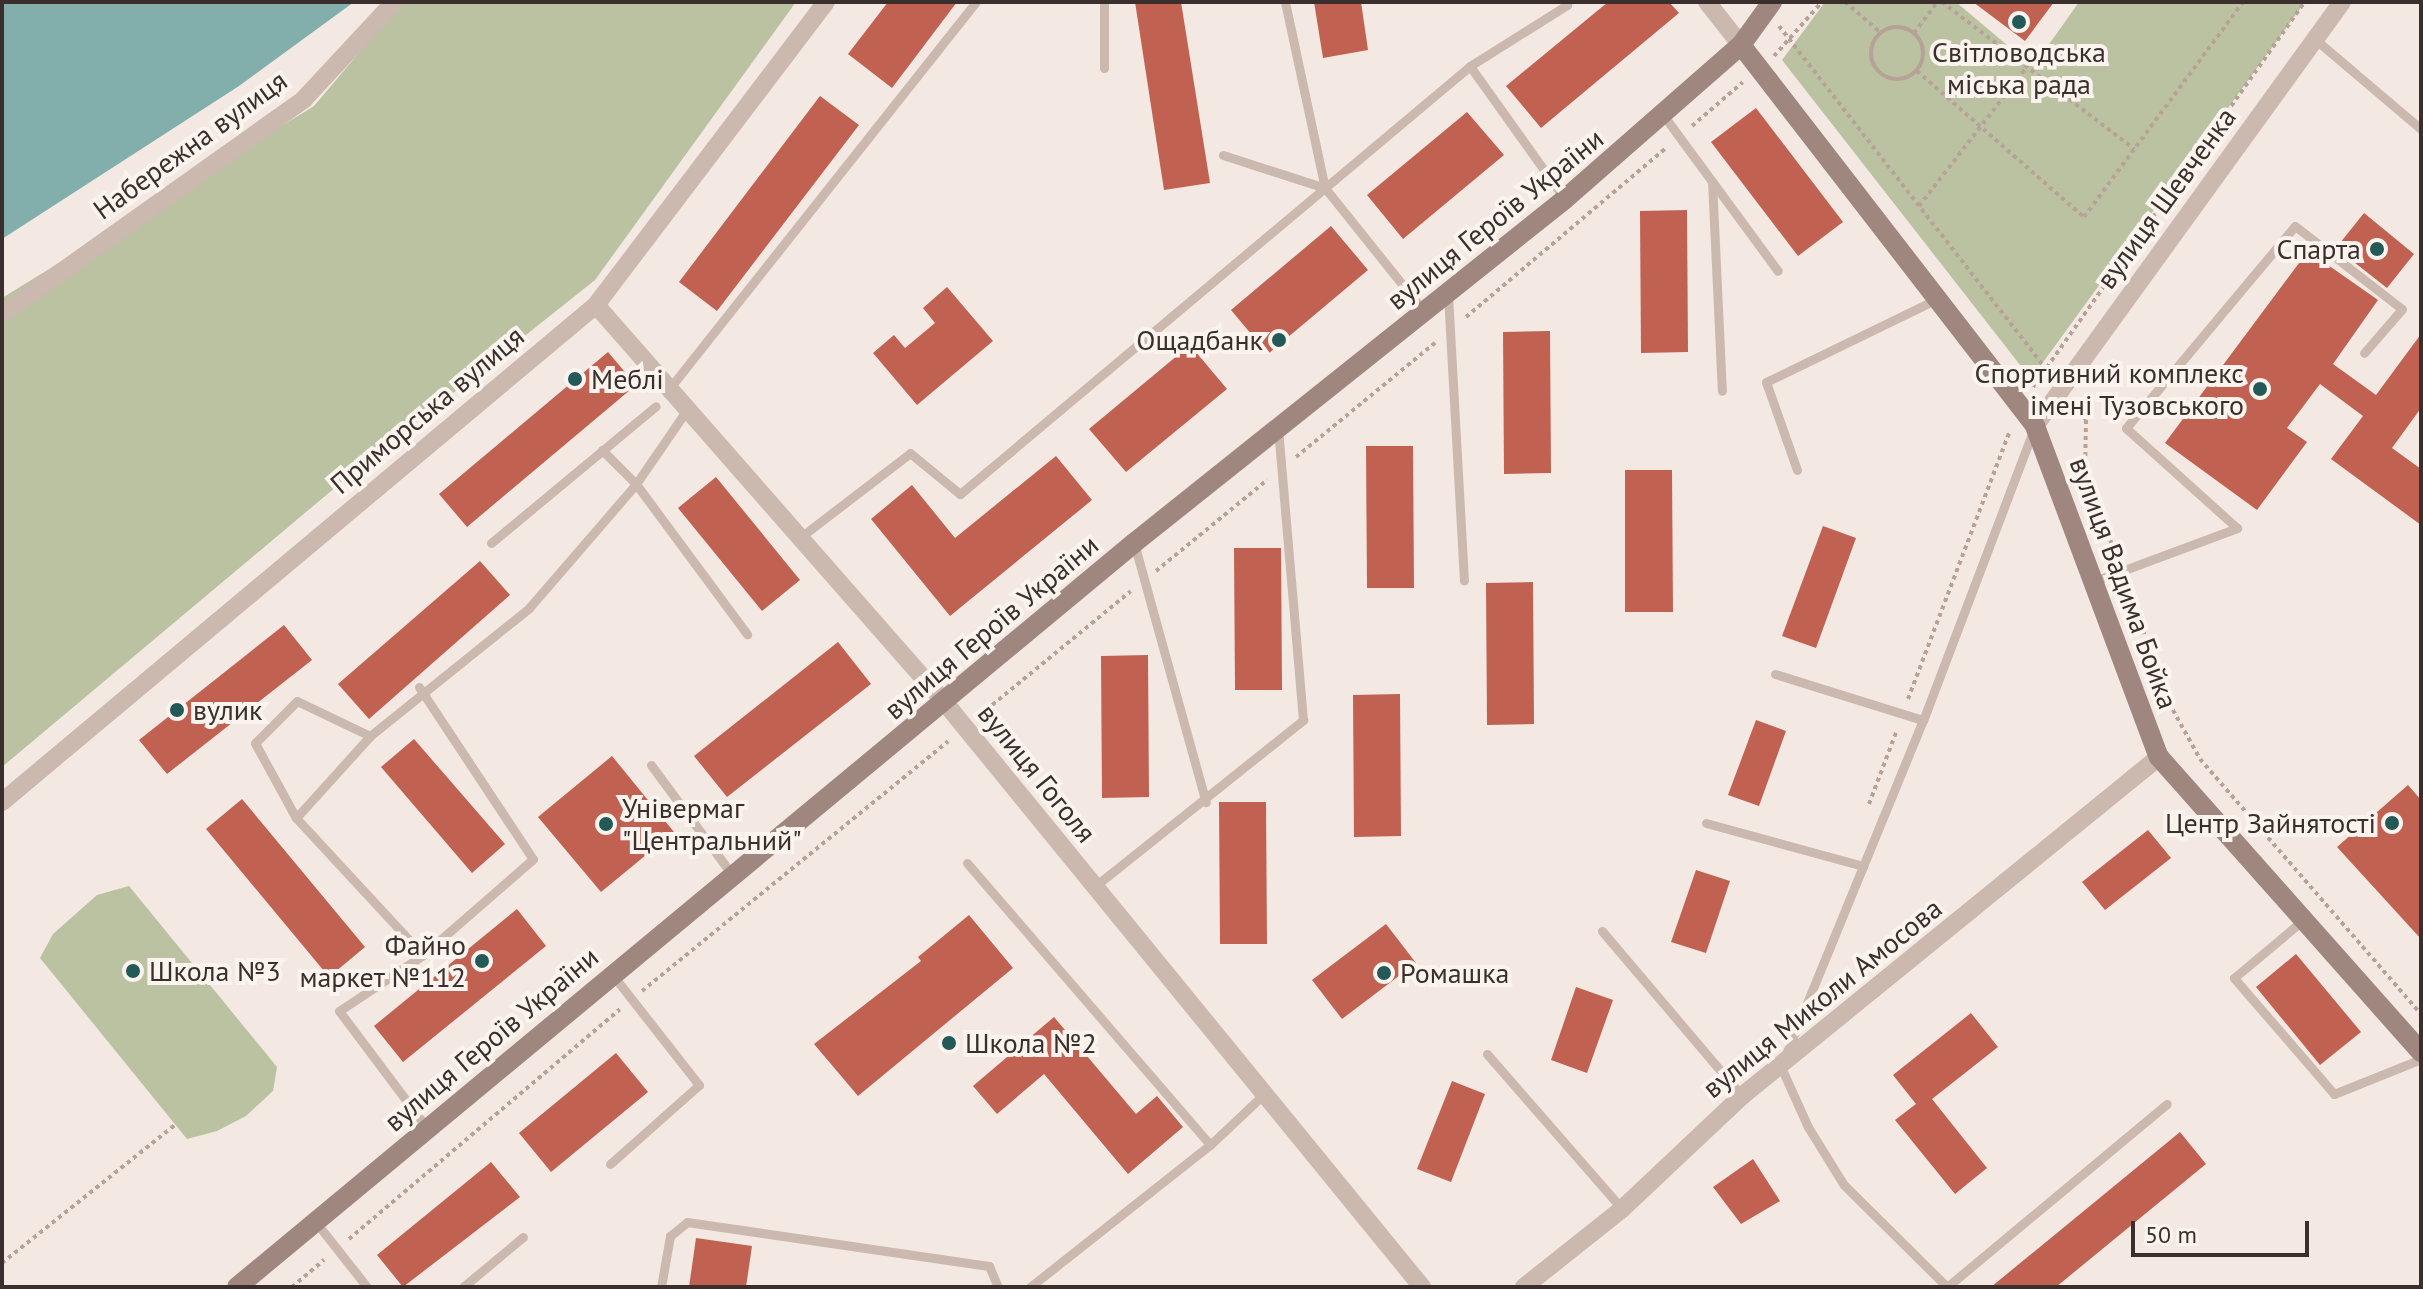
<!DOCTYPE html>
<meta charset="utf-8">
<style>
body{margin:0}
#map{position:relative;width:2423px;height:1289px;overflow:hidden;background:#f3e9e2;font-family:"PT Sans",sans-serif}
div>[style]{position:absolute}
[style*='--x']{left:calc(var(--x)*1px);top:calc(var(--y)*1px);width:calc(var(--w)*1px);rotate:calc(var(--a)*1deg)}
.green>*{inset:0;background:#bac2a2}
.water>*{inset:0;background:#82afab}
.building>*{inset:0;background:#c06152}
.path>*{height:4px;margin-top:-2px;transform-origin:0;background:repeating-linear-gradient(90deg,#b7a298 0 4px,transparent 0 8px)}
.path>.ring{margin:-2px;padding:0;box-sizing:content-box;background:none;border:4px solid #b7a298;border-radius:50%}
.lane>*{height:9px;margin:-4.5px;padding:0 4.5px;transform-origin:4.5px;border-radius:4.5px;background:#cbb8ae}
.street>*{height:18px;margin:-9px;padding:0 9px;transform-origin:9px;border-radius:9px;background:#cbb8ae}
.secondary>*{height:20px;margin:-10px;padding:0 10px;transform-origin:10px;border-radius:10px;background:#9f877f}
.dots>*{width:22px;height:22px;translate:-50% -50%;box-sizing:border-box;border:4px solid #faf3ee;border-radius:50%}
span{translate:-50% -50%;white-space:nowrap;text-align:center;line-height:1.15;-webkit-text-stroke:8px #faf3ee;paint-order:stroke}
.poi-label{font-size:28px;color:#3a2f2c}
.right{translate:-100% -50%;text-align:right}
.left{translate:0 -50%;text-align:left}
.street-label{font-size:28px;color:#3a2f2c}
.frame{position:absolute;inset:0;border:4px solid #3a2f2c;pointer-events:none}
.scale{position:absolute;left:2131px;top:1221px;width:178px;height:36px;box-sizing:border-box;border:4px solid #3a2f2c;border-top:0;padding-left:10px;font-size:24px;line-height:28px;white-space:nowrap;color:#3a2f2c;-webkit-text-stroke:6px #faf3ee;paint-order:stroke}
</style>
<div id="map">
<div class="green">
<i style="clip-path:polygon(402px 2px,796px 2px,595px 280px,355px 471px,2px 767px,2px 298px,314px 106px)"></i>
<i style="clip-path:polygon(1825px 2px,1956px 2px,2033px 67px,2079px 2px,2305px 2px,2031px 379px,1782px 60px)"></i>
<i style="clip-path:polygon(129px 886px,277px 1067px,273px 1091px,246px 1116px,217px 1131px,187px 1139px,40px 958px,53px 934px,97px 895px)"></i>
</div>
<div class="water">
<i style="clip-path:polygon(2px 2px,354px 2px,239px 86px,2px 239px)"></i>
</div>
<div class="building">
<i style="clip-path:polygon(888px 2px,957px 2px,892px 88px,848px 54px)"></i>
<i style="clip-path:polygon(1135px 2px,1181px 2px,1210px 183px,1164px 190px)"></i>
<i style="clip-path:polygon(1314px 2px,1361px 2px,1368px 50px,1323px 58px)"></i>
<i style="clip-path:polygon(1608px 2px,1669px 2px,1679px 13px,1541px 128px,1506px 86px)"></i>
<i style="clip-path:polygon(1973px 2px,2054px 2px,2025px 41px)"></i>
<i style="clip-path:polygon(820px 96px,859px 125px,717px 311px,679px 282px)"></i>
<i style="clip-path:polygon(1756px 108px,1843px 222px,1798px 256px,1711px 142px)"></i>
<i style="clip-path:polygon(1467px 112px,1504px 155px,1403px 239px,1367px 195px)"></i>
<i style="clip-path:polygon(1687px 210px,1688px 352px,1641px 353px,1640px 211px)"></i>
<i style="clip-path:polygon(2364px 213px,2414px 254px,2387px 288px,2336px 248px)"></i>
<i style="clip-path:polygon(1331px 226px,1368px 270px,1268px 354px,1231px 310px)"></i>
<i style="clip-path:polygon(2308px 251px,2378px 300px,2333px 364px,2376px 395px,2421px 334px,2421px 408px,2392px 448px,2421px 469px,2421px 525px,2331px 459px,2363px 416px,2320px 384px,2287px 428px,2307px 442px,2257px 510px,2165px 443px)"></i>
<i style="clip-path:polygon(947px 287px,993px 341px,917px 405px,873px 353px,894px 335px,905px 348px,935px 323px,923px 308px)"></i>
<i style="clip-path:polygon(1550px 331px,1551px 473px,1504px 474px,1503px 332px)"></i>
<i style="clip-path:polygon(1190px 345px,1227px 389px,1126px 472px,1089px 429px)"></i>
<i style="clip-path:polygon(608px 352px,636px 385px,467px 527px,439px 494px)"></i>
<i style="clip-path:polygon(1366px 446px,1413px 446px,1414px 588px,1367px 588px)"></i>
<i style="clip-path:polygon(1056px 456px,1092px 500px,950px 616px,871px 519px,912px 485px,955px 538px)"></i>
<i style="clip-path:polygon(1625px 470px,1672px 470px,1673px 612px,1625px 612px)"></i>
<i style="clip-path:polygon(716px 477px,800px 580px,762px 611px,678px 508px)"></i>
<i style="clip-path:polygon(1823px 526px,1856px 538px,1816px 648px,1782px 636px)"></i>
<i style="clip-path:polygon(1234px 548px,1281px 548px,1282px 690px,1235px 690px)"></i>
<i style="clip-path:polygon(480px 561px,510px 595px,369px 719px,338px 684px)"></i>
<i style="clip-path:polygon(1533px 582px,1534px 724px,1487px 725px,1486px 583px)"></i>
<i style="clip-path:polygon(284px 625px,312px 660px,167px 774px,139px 740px)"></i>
<i style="clip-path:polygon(838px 642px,871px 684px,727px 797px,694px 756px)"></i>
<i style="clip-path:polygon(1148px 655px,1149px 797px,1102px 798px,1101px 656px)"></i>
<i style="clip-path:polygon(1400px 694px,1401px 836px,1354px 837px,1353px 695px)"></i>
<i style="clip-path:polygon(1756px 720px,1786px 731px,1759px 806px,1728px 795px)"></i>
<i style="clip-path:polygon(414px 739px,505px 844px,472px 873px,381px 767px)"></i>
<i style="clip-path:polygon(612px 756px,674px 832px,601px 892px,538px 817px)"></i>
<i style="clip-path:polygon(2408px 785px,2421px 800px,2421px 939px,2337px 847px)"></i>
<i style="clip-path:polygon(242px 799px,365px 947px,329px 977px,206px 829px)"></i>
<i style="clip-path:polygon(1219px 802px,1266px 802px,1267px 944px,1220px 944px)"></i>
<i style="clip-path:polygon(2148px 830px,2171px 858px,2105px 910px,2082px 882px)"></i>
<i style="clip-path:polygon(1696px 870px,1730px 881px,1706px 953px,1671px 942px)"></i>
<i style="clip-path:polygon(517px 909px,546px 946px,403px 1062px,374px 1026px)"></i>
<i style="clip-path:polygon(969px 915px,1013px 968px,858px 1096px,814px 1044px,921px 961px,918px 957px)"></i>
<i style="clip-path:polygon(1386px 924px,1416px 963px,1342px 1019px,1312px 980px)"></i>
<i style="clip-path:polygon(2296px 954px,2361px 1032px,2320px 1065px,2256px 987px)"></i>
<i style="clip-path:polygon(1576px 987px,1613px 1000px,1587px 1073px,1551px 1060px)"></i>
<i style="clip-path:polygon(1971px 1013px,1998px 1047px,1932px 1099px,1987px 1168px,1955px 1194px,1895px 1120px,1916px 1104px,1893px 1075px)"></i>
<i style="clip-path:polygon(1054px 1017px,1136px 1114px,1157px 1096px,1183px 1127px,1128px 1174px,1044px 1074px,997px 1114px,973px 1086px)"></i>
<i style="clip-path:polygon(616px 1053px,648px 1092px,551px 1172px,519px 1133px)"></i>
<i style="clip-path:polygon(1452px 1081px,1485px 1094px,1451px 1182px,1417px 1169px)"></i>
<i style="clip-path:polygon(2180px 1132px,2206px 1164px,2056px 1287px,1991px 1287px)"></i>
<i style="clip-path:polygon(1753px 1159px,1780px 1201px,1741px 1224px,1713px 1187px)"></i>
<i style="clip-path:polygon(491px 1162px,520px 1197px,403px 1287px,377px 1255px)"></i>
<i style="clip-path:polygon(696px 1238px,752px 1246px,746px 1287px,689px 1287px)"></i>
</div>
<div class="path">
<i style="--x:1845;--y:2;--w:46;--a:40.6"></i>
<i style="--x:1942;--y:2;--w:242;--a:37.4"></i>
<i style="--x:1779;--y:26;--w:440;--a:52.1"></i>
<i class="ring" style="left:1871px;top:27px;width:48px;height:48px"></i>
<i style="--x:1914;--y:33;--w:39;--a:-53"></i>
<i style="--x:1774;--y:56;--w:72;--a:-48.4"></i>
<i style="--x:1917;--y:71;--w:222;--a:41.2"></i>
<i style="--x:2084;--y:217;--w:267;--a:-53.5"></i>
<i style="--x:1692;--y:126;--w:67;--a:-40.8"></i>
<i style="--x:1919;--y:206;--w:176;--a:-52.2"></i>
<i style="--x:1466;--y:317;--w:263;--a:-40.2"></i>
<i style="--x:2033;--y:387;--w:471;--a:-54.8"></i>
<i style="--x:2074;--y:405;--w:19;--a:51"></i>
<i style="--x:2086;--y:420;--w:53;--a:91.1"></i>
<i style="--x:2085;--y:473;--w:91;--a:69.4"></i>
<i style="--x:1296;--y:457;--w:180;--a:-39.4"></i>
<i style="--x:1156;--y:571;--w:144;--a:-39.3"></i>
<i style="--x:2127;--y:585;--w:125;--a:70.4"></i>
<i style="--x:2169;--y:703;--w:64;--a:61"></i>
<i style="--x:2200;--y:759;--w:337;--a:49.1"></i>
<i style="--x:1908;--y:699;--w:288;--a:-69.2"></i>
<i style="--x:980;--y:715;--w:195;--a:-39.4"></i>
<i style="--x:1869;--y:804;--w:79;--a:-69.3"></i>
<i style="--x:642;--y:991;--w:395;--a:-39.2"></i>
<i style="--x:349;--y:1239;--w:355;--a:-40.3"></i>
<i style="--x:2;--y:1263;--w:221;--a:-38.6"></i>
<i style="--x:292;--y:1287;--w:42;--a:-40.2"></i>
</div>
<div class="lane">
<i style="--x:1104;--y:2;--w:66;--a:90"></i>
<i style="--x:1285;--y:2;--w:190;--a:77.9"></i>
<i style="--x:1325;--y:188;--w:160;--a:51.3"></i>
<i style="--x:2316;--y:40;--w:138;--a:40.3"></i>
<i style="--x:1664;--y:116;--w:192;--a:53.7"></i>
<i style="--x:1223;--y:155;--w:107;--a:17.9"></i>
<i style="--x:1712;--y:181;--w:210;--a:87.3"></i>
<i style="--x:1564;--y:198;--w:162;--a:-125.5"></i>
<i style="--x:1470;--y:66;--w:115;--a:-32.2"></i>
<i style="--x:1567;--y:5;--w:4;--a:-135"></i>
<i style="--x:1448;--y:295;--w:286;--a:86.8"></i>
<i style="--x:669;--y:389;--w:494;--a:-51.6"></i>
<i style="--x:2033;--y:431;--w:309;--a:110.8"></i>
<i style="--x:1923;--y:720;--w:375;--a:112.3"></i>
<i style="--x:1781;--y:1067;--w:66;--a:65.8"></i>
<i style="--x:1808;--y:1127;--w:68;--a:58.2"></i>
<i style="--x:1844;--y:1185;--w:145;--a:44.7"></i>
<i style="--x:1947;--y:1287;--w:286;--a:-39.8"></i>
<i style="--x:602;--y:450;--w:48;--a:45"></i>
<i style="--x:636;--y:484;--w:187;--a:53.5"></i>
<i style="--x:1797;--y:470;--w:93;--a:-109.4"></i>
<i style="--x:1766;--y:382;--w:190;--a:-25.9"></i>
<i style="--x:802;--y:536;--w:136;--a:-37.5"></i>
<i style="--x:910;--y:453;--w:65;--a:39.4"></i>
<i style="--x:960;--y:494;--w:666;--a:-40"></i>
<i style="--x:491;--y:543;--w:214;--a:-39.7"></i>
<i style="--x:1134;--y:543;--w:269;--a:74.5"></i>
<i style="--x:2092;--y:582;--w:155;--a:-20.4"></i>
<i style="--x:2237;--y:528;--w:149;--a:-138"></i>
<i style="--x:2126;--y:428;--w:263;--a:-50.1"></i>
<i style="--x:2295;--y:226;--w:135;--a:37.8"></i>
<i style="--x:2402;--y:309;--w:58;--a:130.8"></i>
<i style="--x:1775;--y:674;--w:155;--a:17.3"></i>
<i style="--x:419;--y:687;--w:206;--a:56.5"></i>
<i style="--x:533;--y:859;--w:146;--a:138.9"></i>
<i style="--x:651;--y:765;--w:134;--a:53.5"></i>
<i style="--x:296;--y:818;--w:85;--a:-118.7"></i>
<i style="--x:255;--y:743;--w:59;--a:-45"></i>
<i style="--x:297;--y:701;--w:81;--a:25.6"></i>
<i style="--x:1706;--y:823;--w:163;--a:15.3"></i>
<i style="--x:967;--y:863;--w:372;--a:49.2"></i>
<i style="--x:1094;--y:887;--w:268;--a:-38.6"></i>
<i style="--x:1303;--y:720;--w:292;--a:-94.9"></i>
<i style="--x:2303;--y:920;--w:90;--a:140"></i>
<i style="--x:2234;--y:978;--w:153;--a:49.2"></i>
<i style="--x:2334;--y:1094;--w:94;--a:-21.9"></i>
<i style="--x:1602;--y:931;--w:216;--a:49.7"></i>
<i style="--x:1487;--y:1054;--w:206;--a:48.9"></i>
<i style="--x:427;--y:1128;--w:146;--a:-126.9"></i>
<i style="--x:339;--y:1011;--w:101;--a:-33.7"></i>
<i style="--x:423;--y:955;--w:187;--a:-132.8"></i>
<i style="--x:296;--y:818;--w:110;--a:-47.9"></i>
<i style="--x:370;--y:736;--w:204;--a:-38.8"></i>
<i style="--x:529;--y:608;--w:164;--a:-49.2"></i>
<i style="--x:636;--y:484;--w:92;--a:-55.6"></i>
<i style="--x:610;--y:1164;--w:119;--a:-41.6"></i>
<i style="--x:699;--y:1085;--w:141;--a:-128.1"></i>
<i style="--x:315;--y:1221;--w:84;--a:51.8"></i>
<i style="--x:463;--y:1287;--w:78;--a:-39.8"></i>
<i style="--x:661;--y:1287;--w:52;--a:-80"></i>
<i style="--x:670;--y:1236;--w:22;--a:-39"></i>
<i style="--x:687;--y:1222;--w:305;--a:8.3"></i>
<i style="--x:989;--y:1266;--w:23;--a:67"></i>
<i style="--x:1030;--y:1287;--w:229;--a:-38.3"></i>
<i style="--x:1210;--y:1145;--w:74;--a:-43.4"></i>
</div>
<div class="street">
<i style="--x:1707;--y:2;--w:55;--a:51.7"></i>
<i style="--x:596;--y:305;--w:531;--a:48.74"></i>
<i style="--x:946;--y:704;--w:753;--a:50.77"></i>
<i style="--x:2;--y:314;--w:371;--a:-35.4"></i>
<i style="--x:304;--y:99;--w:132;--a:-47.1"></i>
<i style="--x:2035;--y:426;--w:523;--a:-54.09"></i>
<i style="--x:2;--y:802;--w:774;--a:-39.92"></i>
<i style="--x:596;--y:305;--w:380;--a:-52.8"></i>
<i style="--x:1524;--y:1287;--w:125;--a:-38.5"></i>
<i style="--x:1622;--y:1209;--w:165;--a:-43.3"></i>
<i style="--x:1742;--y:1096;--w:537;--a:-39.11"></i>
</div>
<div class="secondary">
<i style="--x:1741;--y:45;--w:481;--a:52.3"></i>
<i style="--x:2035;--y:426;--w:353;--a:69.5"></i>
<i style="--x:2159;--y:757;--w:395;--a:48.4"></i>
<i style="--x:237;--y:1287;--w:1165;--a:-39.67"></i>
<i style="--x:1134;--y:543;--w:551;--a:-38.59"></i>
<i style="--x:1565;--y:199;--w:234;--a:-41.2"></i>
<i style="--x:1741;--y:45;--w:53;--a:-54.2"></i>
</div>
<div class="dots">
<i style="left:2019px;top:22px;background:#235a57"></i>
<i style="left:2377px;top:249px;background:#235a57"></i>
<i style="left:1279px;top:340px;background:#235a57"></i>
<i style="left:575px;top:379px;background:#235a57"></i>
<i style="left:2260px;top:389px;background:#235a57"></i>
<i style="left:177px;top:710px;background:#235a57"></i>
<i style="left:2392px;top:823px;background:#235a57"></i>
<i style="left:606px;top:824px;background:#235a57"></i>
<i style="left:482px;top:961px;background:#235a57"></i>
<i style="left:133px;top:971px;background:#235a57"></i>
<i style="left:1384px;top:973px;background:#235a57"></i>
<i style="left:949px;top:1043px;background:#235a57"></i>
</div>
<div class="poi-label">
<span style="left:2019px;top:68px">Світловодська<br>міська рада</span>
<span class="right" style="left:2361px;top:249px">Спарта</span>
<span class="right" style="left:1263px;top:340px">Ощадбанк</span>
<span class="right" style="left:2244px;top:389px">Спортивний комплекс<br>імені Тузовського</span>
<span class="left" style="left:591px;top:379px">Меблі</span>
<span class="left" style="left:193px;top:710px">вулик</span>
<span class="left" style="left:622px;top:824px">Універмаг<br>"Центральний"</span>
<span class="right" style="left:2376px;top:823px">Центр Зайнятості</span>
<span class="right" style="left:466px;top:961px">Файно<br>маркет №112</span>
<span class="left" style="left:149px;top:971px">Школа №3</span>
<span class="left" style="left:1400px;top:973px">Ромашка</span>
<span class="left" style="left:965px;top:1043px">Школа №2</span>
</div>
<div class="street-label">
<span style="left:190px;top:145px;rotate:-36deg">Набережна вулиця</span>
<span style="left:2166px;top:198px;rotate:-54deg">вулиця Шевченка</span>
<span style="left:1495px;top:219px;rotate:-39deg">вулиця Героїв України</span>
<span style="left:427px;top:410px;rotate:-40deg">Приморська вулиця</span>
<span style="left:2124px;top:583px;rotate:70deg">вулиця Вадима Бойка</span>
<span style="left:991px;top:627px;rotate:-40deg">вулиця Героїв України</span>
<span style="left:1037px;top:773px;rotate:51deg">вулиця Гоголя</span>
<span style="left:1822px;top:998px;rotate:-39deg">вулиця Миколи Амосова</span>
<span style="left:491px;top:1039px;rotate:-40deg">вулиця Героїв України</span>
</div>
<div class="frame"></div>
<div class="scale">50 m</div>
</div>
